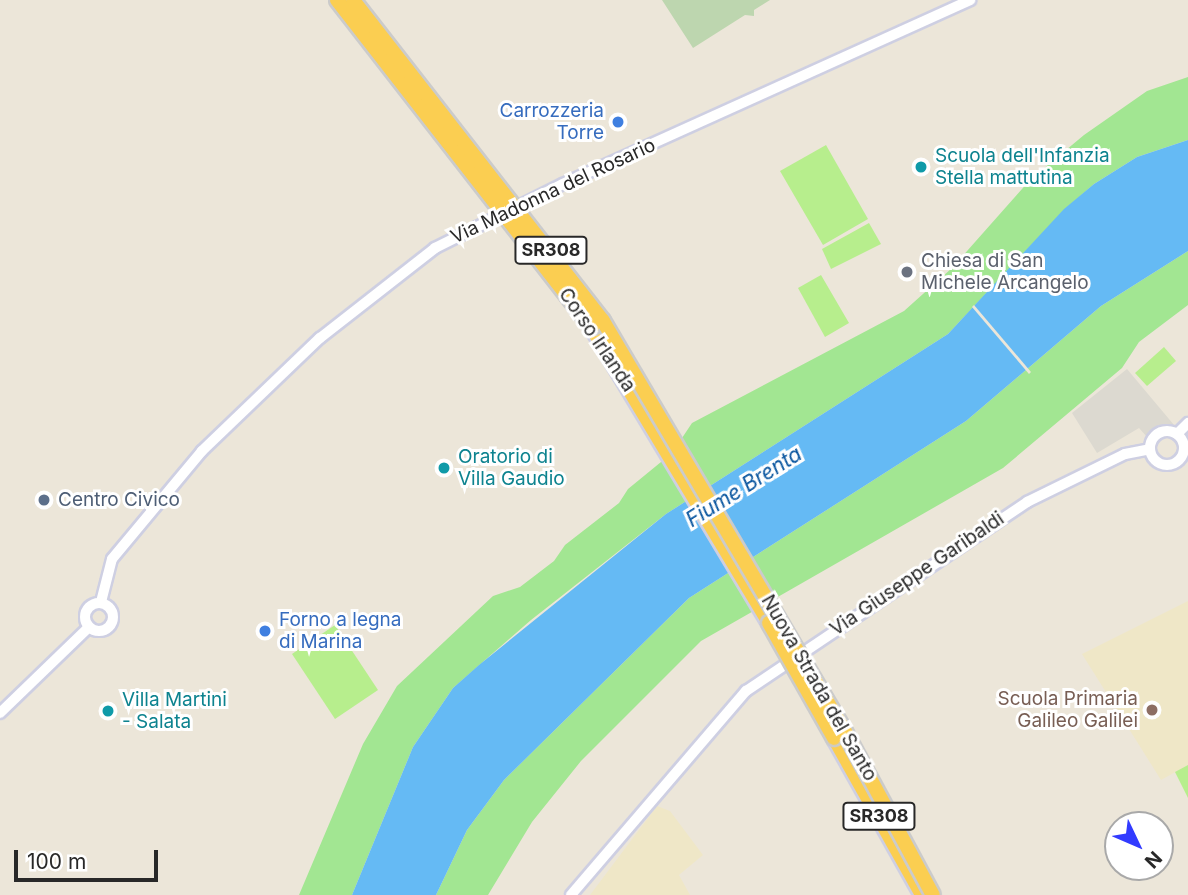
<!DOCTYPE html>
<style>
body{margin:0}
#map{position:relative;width:1188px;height:895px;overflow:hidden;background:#ece6d9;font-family:Inter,sans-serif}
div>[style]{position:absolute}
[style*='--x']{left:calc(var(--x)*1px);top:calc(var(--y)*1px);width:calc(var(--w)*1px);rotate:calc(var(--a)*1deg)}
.education>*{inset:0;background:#efe7c7}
.green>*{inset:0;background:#a2e692}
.cemetery>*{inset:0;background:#bdd6af}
.pitch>*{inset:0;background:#b7ee8d}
.plaza>*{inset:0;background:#dcd9d0}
.water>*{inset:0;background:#65baf4}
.pier>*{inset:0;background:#ece6d9}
.roads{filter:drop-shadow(2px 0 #cecfe2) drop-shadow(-2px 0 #cecfe2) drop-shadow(0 2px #cecfe2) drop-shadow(0 -2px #cecfe2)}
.tertiary>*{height:10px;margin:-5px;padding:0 5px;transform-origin:5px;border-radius:5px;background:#fff}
.tertiary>.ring{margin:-5px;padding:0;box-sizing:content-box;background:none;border:10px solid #fff;border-radius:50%}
.secondary>*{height:10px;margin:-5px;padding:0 5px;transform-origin:5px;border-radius:5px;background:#fff}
.secondary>.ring{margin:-5px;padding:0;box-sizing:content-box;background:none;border:10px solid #fff;border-radius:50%}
.trunk>*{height:14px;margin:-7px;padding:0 7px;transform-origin:7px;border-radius:7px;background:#fbce51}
.bridges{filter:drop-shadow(2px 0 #cbcbcb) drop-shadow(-2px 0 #cbcbcb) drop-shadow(0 2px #cbcbcb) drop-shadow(0 -2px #cbcbcb)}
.trunk-bridge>*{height:14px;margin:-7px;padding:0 7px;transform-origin:7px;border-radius:7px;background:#fbce51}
.dots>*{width:19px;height:19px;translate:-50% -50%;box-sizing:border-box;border:4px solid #fff;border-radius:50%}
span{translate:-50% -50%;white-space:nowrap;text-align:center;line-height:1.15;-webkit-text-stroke:6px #fff;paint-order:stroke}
.shield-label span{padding:2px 5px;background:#fff;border:2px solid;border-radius:5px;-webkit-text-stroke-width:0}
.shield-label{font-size:18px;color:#282828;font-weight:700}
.shop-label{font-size:19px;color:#366cbe}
.right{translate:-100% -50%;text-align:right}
.left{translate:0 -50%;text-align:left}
.culture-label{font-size:19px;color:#0d838f}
.street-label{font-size:19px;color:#282828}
.worship-label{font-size:19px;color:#5b616d}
.service-label{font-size:19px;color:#4e5e75}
.education-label{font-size:19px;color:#785e54}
.water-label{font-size:21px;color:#07549e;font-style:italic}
.north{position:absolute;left:1104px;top:811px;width:70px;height:70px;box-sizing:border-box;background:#fff;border:2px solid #a9a9a9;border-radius:50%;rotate:134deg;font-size:19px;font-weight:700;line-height:28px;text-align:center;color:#282828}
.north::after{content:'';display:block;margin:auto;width:24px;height:32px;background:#323bff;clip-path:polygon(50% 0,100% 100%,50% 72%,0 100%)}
.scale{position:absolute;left:14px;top:850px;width:144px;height:32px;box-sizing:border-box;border:4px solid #282828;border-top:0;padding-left:9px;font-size:21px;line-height:24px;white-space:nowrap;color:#282828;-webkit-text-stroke:5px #fff;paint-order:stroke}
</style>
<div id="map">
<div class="education">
<i style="clip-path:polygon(1188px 601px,1188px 765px,1161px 780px,1082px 654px)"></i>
<i style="clip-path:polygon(657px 806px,670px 811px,703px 855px,679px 875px,690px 895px,590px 895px)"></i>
</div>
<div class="green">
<i style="clip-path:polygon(1188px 77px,1188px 140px,1137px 157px,1094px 184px,1064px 210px,948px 334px,666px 514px,531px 620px,453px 688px,413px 747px,352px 895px,299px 895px,363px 744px,397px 686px,493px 596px,520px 587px,554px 561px,565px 545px,619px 503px,628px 489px,672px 453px,692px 423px,904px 311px,952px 268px,1030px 180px,1084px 135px,1147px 91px)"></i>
<i style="clip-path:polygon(1188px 251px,1188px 305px,1139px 342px,1122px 368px,1003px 468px,701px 641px,581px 761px,532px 822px,488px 895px,436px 895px,467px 830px,504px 780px,689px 598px,966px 421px,1101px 306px)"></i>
</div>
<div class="cemetery">
<i style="clip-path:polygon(662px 0,770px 0,754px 10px,754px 16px,745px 15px,693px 48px)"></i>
</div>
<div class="pitch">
<i style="clip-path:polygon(826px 145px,868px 219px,823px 245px,780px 171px)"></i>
<i style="clip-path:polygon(869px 223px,881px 244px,831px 269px,822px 249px)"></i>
<i style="clip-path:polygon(821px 275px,849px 323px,825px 337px,798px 288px)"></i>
<i style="clip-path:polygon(1164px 347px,1176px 361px,1147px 386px,1135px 373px)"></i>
<i style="clip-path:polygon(335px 625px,378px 690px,335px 719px,292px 654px)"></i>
<i style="clip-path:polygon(1188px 765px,1188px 798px,1175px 772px)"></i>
</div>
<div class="plaza">
<i style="clip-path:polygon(1127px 369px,1174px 425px,1147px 437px,1139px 428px,1097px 453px,1072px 413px)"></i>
</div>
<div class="water">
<i style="clip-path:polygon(1188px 140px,1188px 251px,1101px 306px,966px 421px,689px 598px,504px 780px,467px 830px,436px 895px,352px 895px,413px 747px,453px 688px,479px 665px,666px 514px,948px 334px,1064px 209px,1094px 184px,1137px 157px)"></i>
</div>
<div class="pier">
<i style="clip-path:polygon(974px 305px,1031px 372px,1029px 374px,972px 307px)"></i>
</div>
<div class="roads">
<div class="tertiary">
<i style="--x:101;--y:602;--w:44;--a:-75.7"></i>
<i style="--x:112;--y:559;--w:141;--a:-50.2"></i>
<i style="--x:202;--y:451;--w:163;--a:-43.8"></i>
<i style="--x:320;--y:338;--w:146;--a:-38"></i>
<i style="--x:435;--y:248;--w:143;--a:-26.6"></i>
<i style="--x:563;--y:184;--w:447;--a:-24.3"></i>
<i class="ring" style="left:85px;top:603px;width:18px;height:18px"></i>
<i style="--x:0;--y:713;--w:124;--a:-44"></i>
</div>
<div class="secondary">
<i class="ring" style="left:1150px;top:431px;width:24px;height:24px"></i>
<i style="--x:1177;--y:434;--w:16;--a:-45"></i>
<i style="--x:571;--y:895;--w:269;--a:-49.4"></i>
<i style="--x:746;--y:691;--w:339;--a:-33.9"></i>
<i style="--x:1027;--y:502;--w:109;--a:-26.1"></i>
<i style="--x:1125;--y:454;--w:25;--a:-11"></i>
</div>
<div class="trunk">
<i style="--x:592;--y:328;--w:344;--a:59"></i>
<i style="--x:834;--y:738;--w:180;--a:60.7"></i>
</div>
</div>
<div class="bridges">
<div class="trunk-bridge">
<i style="--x:337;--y:0;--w:415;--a:52.1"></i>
<i style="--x:353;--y:0;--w:407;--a:52.1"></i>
<i style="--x:603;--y:321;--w:475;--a:59.5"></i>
<i style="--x:844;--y:730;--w:187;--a:61.7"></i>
<i style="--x:769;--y:623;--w:132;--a:60.5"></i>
</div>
</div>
<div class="dots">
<i style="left:618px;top:122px;background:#3f7fe0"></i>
<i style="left:921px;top:167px;background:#0f9aa8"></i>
<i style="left:907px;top:272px;background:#6b7280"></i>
<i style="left:444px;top:468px;background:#0f9aa8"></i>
<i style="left:44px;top:500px;background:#5c6f8a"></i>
<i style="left:265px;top:631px;background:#3f7fe0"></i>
<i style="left:1152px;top:710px;background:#8d6e63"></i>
<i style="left:108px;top:711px;background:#0f9aa8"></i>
</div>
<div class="shield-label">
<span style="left:551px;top:250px">SR308</span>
<span style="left:879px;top:816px">SR308</span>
</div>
<div class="shop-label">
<span class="right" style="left:604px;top:122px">Carrozzeria<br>Torre</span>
<span class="left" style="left:279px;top:631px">Forno a legna<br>di Marina</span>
</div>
<div class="culture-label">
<span class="left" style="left:935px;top:167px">Scuola dell'Infanzia<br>Stella mattutina</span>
<span class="left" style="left:458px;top:468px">Oratorio di<br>Villa Gaudio</span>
<span class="left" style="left:122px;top:711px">Villa Martini<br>- Salata</span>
</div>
<div class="street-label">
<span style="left:553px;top:191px;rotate:-25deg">Via Madonna del Rosario</span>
<span style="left:597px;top:340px;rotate:56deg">Corso Irlanda</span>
<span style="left:917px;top:574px;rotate:-34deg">Via Giuseppe Garibaldi</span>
<span style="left:819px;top:688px;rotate:60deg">Nuova Strada del Santo</span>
</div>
<div class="worship-label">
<span class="left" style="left:921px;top:272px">Chiesa di San<br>Michele Arcangelo</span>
</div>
<div class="service-label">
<span class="left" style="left:58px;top:500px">Centro Civico</span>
</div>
<div class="education-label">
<span class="right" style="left:1138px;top:710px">Scuola Primaria<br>Galileo Galilei</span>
</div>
<div class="water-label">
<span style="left:744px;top:487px;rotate:-32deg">Fiume Brenta</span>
</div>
<div class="north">N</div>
<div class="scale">100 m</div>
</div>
